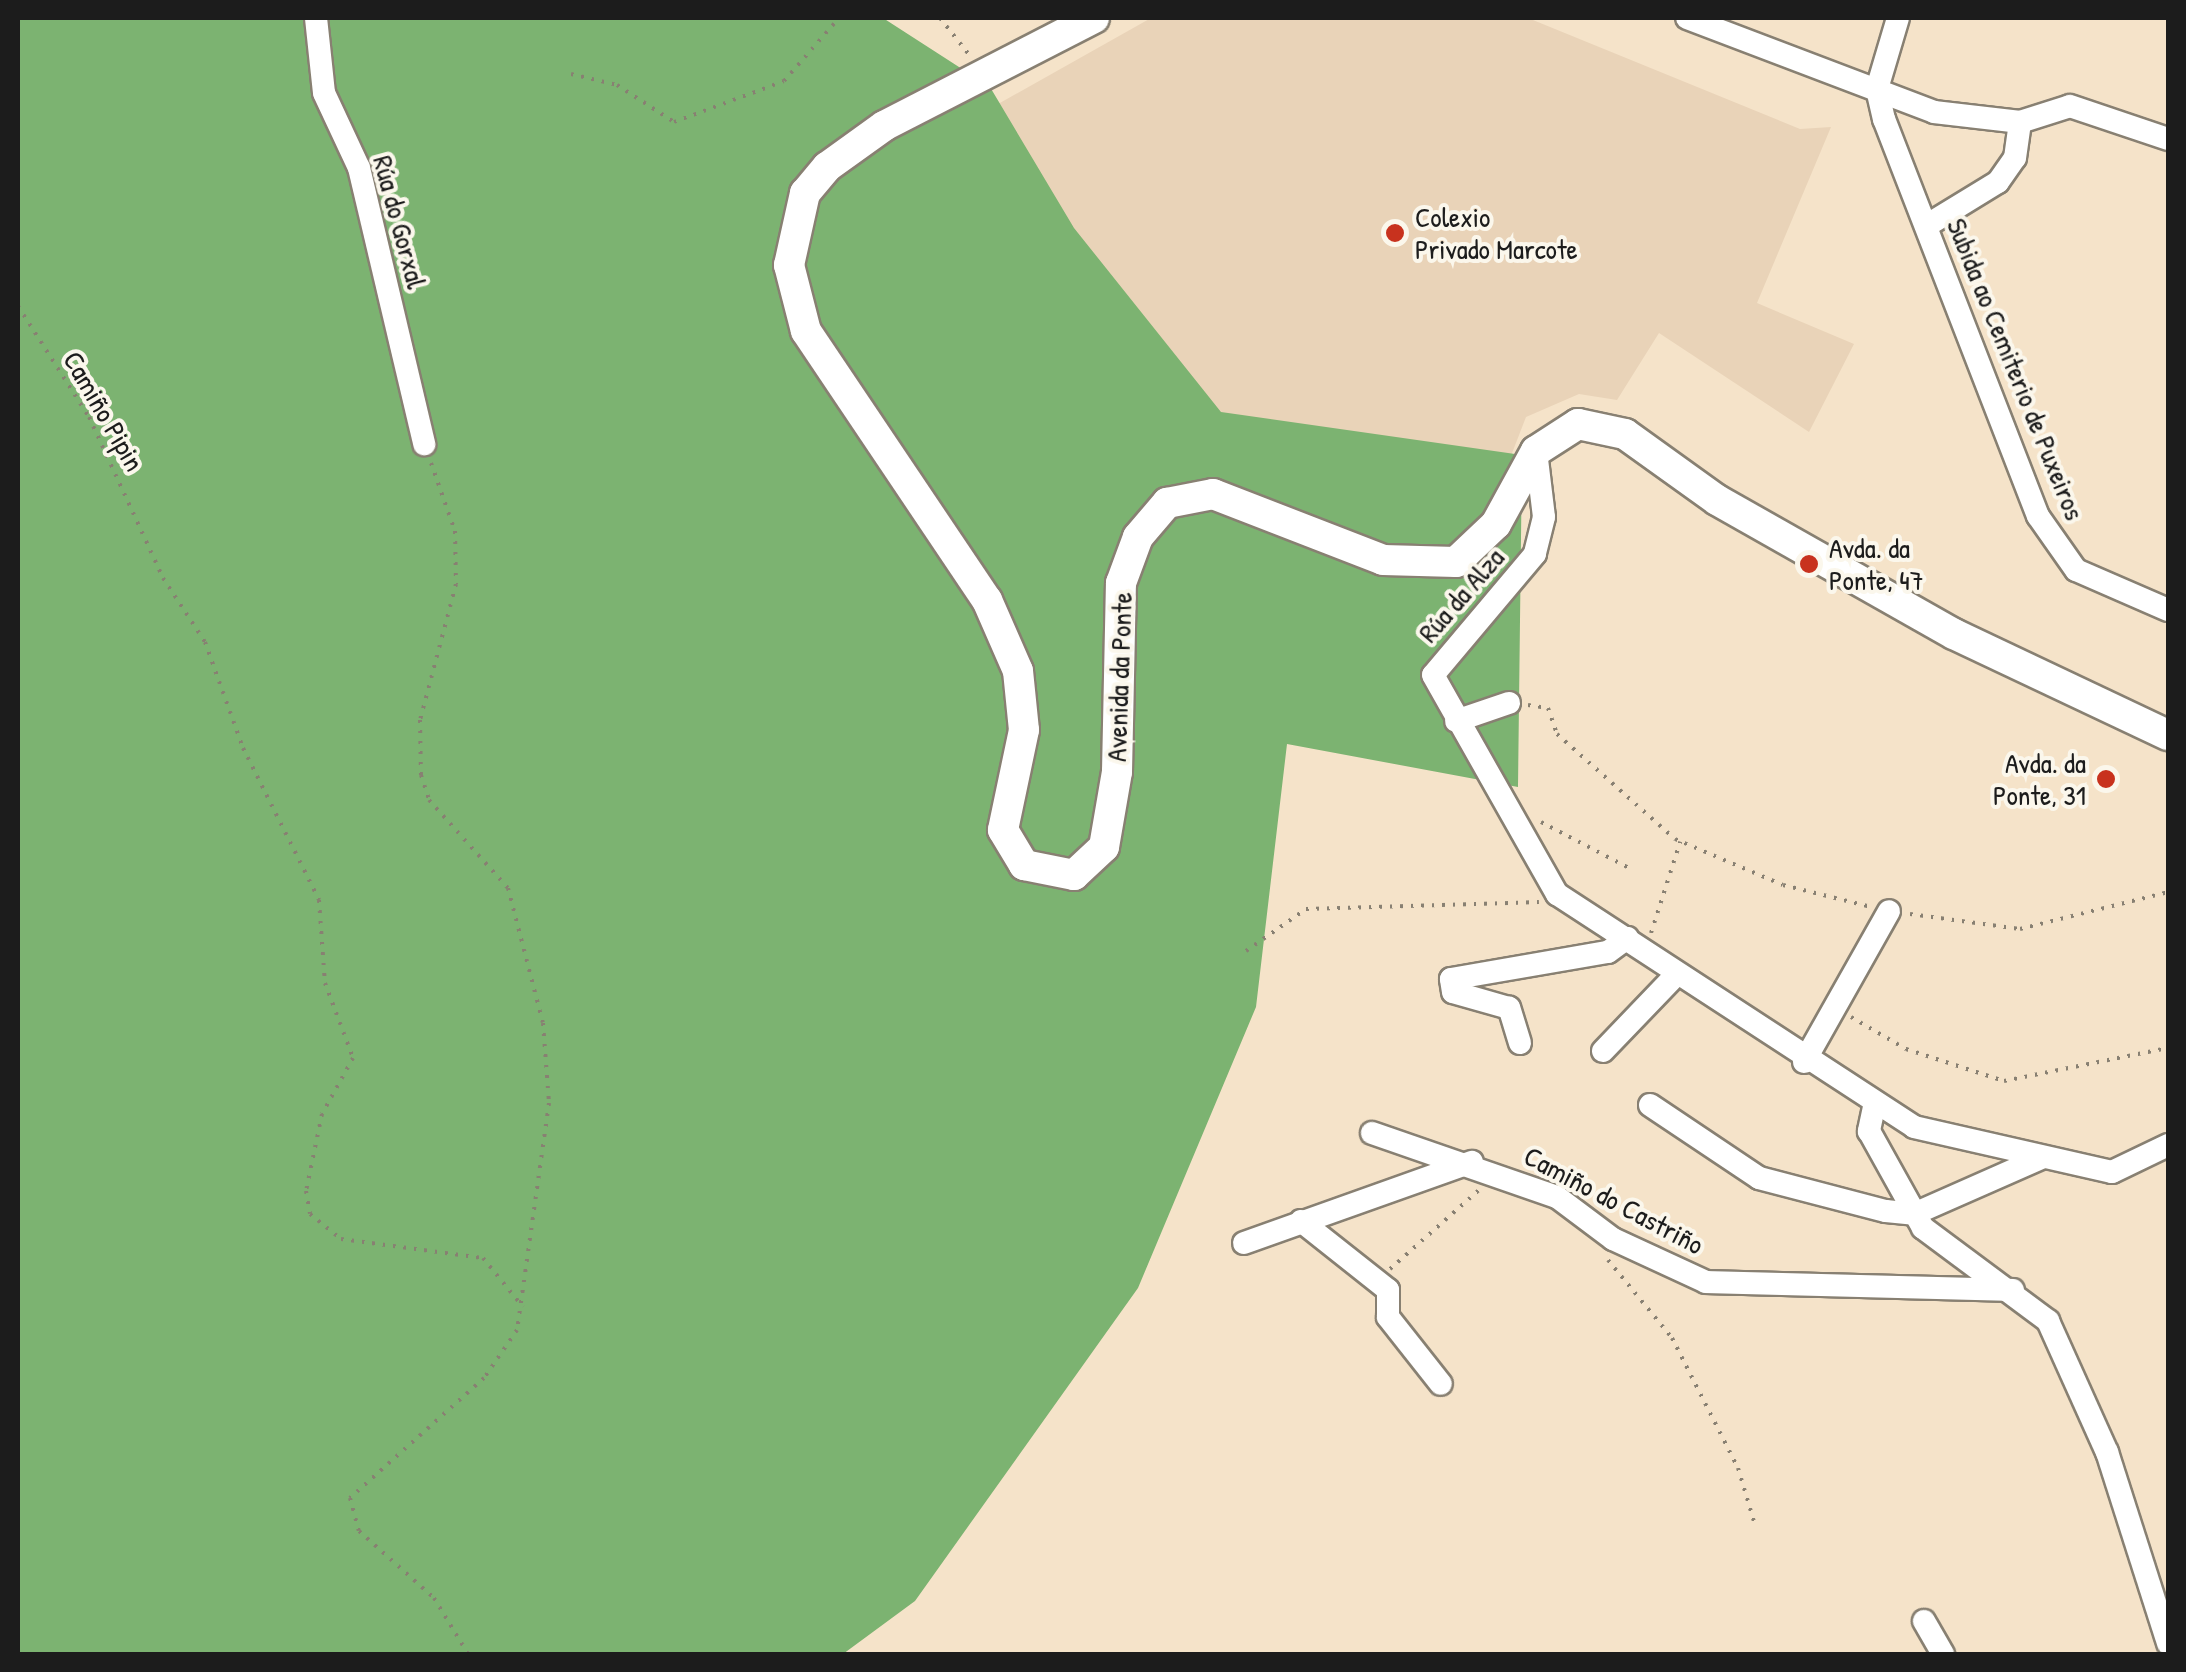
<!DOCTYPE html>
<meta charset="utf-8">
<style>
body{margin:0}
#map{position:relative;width:2186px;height:1672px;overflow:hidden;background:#f5e3c9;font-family:"Patrick Hand",sans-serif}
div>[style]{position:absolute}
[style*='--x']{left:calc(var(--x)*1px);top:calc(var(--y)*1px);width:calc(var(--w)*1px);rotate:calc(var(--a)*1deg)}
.built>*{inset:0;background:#e9d3b8}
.forest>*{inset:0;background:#7cb371}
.path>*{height:4px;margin-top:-2px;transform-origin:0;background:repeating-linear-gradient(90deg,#888072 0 2.5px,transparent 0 10.5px)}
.roads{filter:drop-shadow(2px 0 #888072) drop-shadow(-2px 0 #888072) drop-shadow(0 2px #888072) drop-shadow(0 -2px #888072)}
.street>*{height:22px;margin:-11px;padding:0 11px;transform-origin:11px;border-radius:11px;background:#fff}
.secondary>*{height:30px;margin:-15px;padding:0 15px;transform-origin:15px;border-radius:15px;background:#fff}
.dots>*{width:28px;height:28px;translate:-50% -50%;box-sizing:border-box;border:5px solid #fbf7ec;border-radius:50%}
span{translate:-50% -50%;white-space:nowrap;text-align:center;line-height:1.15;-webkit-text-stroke:8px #fbf7ec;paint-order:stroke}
.poi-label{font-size:28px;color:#1c1c1c}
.left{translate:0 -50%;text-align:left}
.right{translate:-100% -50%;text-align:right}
.street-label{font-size:28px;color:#1c1c1c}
.frame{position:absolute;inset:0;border:20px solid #1c1c1c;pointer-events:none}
</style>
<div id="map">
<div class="built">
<i style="clip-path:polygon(1151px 18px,1528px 18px,1800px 129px,1831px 127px,1757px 303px,1854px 344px,1809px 432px,1659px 333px,1617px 400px,1579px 394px,1526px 417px,1502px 479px,1124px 435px,975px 117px)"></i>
</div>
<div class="forest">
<i style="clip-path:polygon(18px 18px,883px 18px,990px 87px,1074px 228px,1221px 412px,1522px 455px,1518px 787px,1287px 744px,1256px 1007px,1138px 1288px,915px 1601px,843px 1654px,18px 1654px)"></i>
</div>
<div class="path">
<i style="--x:940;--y:18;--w:50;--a:51.5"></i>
<i style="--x:571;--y:74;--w:47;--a:13.4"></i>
<i style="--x:617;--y:85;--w:68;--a:33"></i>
<i style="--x:674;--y:122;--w:117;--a:-20.4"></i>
<i style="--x:784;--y:81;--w:84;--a:-48.9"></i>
<i style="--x:18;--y:306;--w:132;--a:57.4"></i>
<i style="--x:89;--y:417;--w:177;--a:65.3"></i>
<i style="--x:163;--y:578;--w:77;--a:56.7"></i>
<i style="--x:205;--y:642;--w:113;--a:70.3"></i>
<i style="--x:243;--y:748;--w:170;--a:63.4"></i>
<i style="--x:319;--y:900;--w:83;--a:85.9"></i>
<i style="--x:325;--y:983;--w:80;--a:69.5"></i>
<i style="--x:353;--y:1058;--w:64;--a:119"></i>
<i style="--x:322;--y:1114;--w:79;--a:101.7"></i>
<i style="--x:306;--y:1191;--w:23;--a:80"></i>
<i style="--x:310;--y:1214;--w:40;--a:39"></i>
<i style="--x:341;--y:1239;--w:143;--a:7.6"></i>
<i style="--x:483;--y:1258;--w:63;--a:50.8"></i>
<i style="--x:431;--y:463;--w:72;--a:70.6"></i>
<i style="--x:455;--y:531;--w:53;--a:88.9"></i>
<i style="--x:456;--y:584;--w:141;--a:104.8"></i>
<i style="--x:420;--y:720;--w:55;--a:89"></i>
<i style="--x:421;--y:775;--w:26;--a:72"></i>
<i style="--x:429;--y:800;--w:118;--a:48.1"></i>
<i style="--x:508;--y:888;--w:139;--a:75.5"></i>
<i style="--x:543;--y:1023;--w:80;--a:85.7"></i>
<i style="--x:549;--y:1103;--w:229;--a:98"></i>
<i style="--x:517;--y:1330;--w:58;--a:124.5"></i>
<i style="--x:484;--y:1378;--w:180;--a:138.2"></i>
<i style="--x:350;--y:1498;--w:34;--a:75"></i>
<i style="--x:359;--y:1531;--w:101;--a:41.8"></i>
<i style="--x:434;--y:1598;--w:66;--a:58.7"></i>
<i style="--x:1528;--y:705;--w:20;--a:9"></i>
<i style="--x:1548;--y:708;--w:28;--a:71"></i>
<i style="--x:1557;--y:734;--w:158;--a:41.7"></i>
<i style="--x:1675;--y:839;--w:117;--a:23.1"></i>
<i style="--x:1783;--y:885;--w:91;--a:14"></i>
<i style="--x:1541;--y:822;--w:102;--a:27.6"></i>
<i style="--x:1910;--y:914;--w:111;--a:7.8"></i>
<i style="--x:2020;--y:929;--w:153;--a:-14"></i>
<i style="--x:1651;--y:933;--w:96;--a:-72.3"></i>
<i style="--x:1246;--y:951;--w:73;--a:-35"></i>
<i style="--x:1306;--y:909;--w:233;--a:-1.7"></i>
<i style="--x:1851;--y:1017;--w:64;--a:30.2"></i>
<i style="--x:1906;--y:1049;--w:103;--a:18.1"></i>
<i style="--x:2004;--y:1081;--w:167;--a:-11.4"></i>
<i style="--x:1608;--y:1260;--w:101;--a:50.6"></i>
<i style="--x:1672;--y:1338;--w:146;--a:63.1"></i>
<i style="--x:1738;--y:1468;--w:59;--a:73.4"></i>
<i style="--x:1390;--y:1269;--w:119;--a:-41.6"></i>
</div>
<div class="roads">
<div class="street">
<i style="--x:316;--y:18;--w:75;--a:83.9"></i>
<i style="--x:324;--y:93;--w:83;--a:65"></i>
<i style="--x:359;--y:168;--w:284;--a:76.7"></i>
<i style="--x:1687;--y:18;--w:264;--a:20.8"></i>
<i style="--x:1934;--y:112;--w:87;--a:6.6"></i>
<i style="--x:2020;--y:122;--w:52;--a:-17.7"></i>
<i style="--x:2070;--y:106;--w:103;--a:18.6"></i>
<i style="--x:1898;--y:18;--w:74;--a:106.5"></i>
<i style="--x:1877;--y:89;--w:31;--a:77"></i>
<i style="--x:1884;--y:119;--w:426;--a:68.8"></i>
<i style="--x:2038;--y:516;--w:66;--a:54.9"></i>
<i style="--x:2076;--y:570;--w:100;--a:23.5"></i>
<i style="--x:1926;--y:226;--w:84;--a:-31.4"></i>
<i style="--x:1998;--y:182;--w:29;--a:-55"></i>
<i style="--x:2015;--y:158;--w:36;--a:-82"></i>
<i style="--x:1536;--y:451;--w:66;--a:83.1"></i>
<i style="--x:1544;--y:517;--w:38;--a:104"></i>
<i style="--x:1535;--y:554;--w:158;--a:130.1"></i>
<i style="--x:1433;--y:675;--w:252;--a:60.5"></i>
<i style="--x:1557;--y:894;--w:426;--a:33.1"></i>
<i style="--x:1914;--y:1127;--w:203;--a:12.8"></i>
<i style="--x:2112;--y:1172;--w:62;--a:-25.7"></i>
<i style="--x:1456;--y:721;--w:56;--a:-18.8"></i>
<i style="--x:1520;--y:1043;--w:37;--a:-107"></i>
<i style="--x:1509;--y:1008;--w:58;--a:-164.1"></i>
<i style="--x:1453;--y:992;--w:13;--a:-99"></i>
<i style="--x:1451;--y:979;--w:159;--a:-9.8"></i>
<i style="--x:1608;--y:952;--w:24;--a:-36"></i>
<i style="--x:1603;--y:1051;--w:101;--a:-46.2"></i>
<i style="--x:1804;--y:1062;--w:173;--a:-60.6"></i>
<i style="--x:1650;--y:1105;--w:131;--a:33.8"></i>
<i style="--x:1759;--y:1178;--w:131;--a:14.6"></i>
<i style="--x:1886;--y:1211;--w:28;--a:6"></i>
<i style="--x:1914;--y:1214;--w:141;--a:-23.8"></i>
<i style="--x:1874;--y:1107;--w:25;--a:102"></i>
<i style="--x:1869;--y:1131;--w:111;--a:60.9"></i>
<i style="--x:1923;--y:1228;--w:156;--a:36.6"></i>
<i style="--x:2048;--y:1321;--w:144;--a:65.8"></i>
<i style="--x:2107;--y:1452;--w:201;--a:72.3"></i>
<i style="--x:1372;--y:1133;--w:196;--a:19.1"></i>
<i style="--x:1557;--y:1197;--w:70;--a:36.9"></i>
<i style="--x:1613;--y:1239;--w:102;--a:24.8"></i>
<i style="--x:1706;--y:1282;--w:307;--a:1.5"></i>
<i style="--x:1301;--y:1221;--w:111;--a:38.4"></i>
<i style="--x:1388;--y:1290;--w:27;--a:90"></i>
<i style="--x:1388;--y:1317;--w:85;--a:51.7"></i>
<i style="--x:1244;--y:1243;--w:242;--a:-19.6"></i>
<i style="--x:1924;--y:1621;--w:38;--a:60"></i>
</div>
<div class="secondary">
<i style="--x:1094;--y:18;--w:236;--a:152.8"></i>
<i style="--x:884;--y:126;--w:70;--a:144.3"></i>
<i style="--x:827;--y:167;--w:34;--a:130"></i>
<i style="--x:805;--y:193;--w:74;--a:102.5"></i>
<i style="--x:789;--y:265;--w:68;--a:75.6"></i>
<i style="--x:806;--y:331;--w:324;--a:56.1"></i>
<i style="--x:987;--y:600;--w:77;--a:66.4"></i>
<i style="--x:1018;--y:671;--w:59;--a:84.2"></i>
<i style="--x:1024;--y:730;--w:102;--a:101.9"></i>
<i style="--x:1003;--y:830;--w:41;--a:59"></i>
<i style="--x:1024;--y:865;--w:51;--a:11.3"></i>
<i style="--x:1074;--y:875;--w:41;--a:-43"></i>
<i style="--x:1104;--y:847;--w:76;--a:-80.2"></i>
<i style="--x:1117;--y:772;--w:189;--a:-88.8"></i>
<i style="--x:1121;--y:583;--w:49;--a:-69.7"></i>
<i style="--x:1138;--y:537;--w:45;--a:-49.5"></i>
<i style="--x:1167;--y:503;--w:47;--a:-11.1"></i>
<i style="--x:1213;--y:494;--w:182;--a:21.2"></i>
<i style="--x:1383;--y:560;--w:73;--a:1.6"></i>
<i style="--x:1456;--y:562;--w:55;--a:-43.5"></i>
<i style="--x:1496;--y:524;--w:83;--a:-61.3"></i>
<i style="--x:1536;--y:451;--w:50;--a:-32.7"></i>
<i style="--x:1578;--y:424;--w:48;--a:12"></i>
<i style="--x:1625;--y:434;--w:113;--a:35.7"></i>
<i style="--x:1717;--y:500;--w:272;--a:29.5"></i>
<i style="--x:1954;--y:634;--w:237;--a:25.3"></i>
</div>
</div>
<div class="dots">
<i style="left:1395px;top:233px;background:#c8321e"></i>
<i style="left:1809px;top:564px;background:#c8321e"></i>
<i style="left:2106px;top:779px;background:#c8321e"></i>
</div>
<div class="poi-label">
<span class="left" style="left:1415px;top:233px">Colexio<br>Privado Marcote</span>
<span class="left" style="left:1829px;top:564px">Avda. da<br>Ponte, 47</span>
<span class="right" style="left:2086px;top:779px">Avda. da<br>Ponte, 31</span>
</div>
<div class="street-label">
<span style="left:400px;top:222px;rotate:75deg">Rúa do Gorxal</span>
<span style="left:2016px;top:369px;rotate:68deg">Subida ao Cemiterio de Puxeiros</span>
<span style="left:104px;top:411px;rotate:60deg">Camiño Pipin</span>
<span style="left:1461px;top:595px;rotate:-49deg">Rúa da Alza</span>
<span style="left:1119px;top:677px;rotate:-88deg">Avenida da Ponte</span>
<span style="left:1614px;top:1200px;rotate:28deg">Camiño do Castriño</span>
</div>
<div class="frame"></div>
</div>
